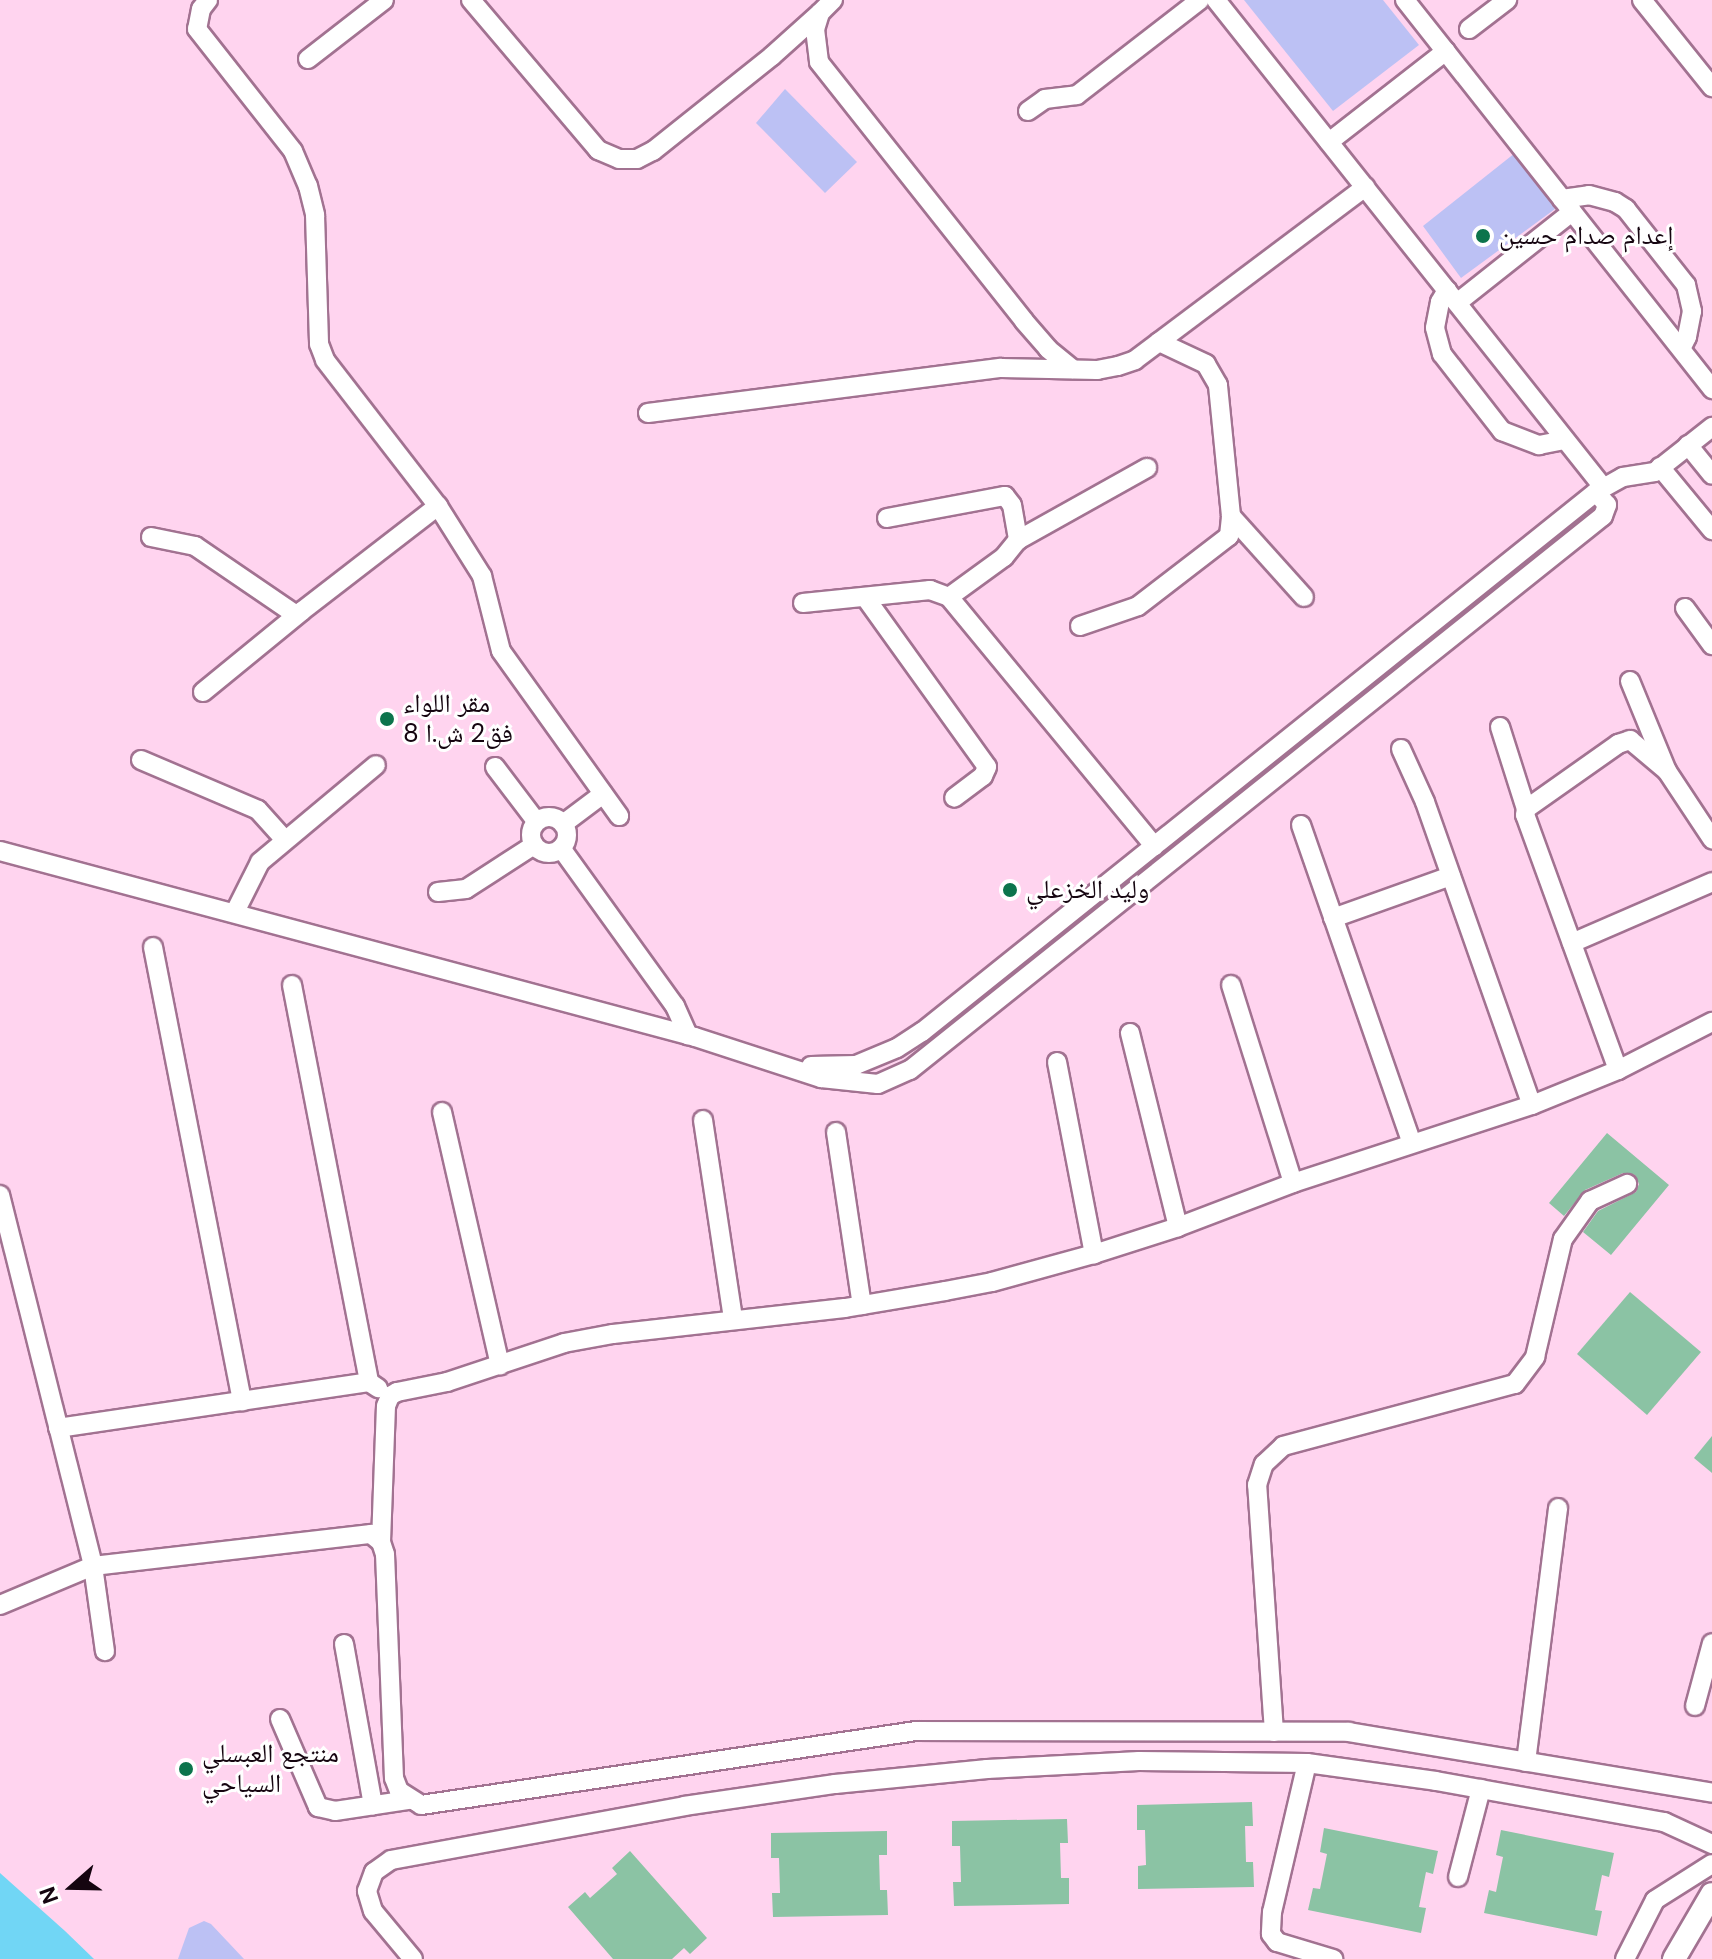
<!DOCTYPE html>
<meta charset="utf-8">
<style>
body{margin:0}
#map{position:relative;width:1712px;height:1959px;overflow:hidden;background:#ffd4ef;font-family:"DM Sans","Noto Naskh Arabic",sans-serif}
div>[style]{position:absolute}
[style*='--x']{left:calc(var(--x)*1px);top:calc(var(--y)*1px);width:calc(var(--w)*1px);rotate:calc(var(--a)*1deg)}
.green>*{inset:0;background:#bcc1f4}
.water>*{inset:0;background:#71d6f5}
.building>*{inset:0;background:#8bc3a4}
.roads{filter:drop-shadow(2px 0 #a27291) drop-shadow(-2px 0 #a27291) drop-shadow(0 2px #a27291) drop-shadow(0 -2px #a27291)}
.minor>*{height:18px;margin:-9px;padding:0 9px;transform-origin:9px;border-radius:9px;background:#fff}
.minor>.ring{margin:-9px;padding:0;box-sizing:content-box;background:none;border:18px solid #fff;border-radius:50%}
.major>*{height:22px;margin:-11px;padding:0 11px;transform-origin:11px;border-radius:11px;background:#fff}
.dots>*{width:22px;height:22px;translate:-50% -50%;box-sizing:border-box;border:4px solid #fff;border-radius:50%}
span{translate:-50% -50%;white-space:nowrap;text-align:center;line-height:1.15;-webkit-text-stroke:6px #fff;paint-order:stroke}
.poi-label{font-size:26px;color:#150510}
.left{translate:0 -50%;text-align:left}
.north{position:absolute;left:32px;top:1847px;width:80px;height:80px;-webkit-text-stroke:6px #fff;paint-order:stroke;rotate:250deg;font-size:22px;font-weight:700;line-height:32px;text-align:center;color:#150510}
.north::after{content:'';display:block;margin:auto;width:28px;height:36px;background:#150510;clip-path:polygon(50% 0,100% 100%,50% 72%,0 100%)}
</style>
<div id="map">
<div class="green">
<i style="clip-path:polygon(1244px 0,1383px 0,1419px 45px,1333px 111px)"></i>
<i style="clip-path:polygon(785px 89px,857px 162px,825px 193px,756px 123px)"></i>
<i style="clip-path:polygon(1515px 153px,1555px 209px,1461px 278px,1423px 226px)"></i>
<i style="clip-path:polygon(204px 1921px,211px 1924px,244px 1959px,178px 1959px,189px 1928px)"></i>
</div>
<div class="water">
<i style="clip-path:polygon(0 1873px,65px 1931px,94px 1959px,0 1959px)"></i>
</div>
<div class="building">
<i style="clip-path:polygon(1607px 1133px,1669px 1185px,1611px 1255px,1583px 1232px,1598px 1211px,1636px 1192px,1639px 1184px,1635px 1175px,1623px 1173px,1585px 1190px,1564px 1216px,1549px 1203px)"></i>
<i style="clip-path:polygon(1630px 1292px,1701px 1352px,1647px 1415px,1577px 1354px)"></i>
<i style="clip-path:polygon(1712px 1436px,1712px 1473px,1694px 1458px)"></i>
<i style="clip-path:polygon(1252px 1802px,1253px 1826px,1245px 1826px,1246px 1862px,1253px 1862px,1254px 1887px,1138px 1889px,1138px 1866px,1146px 1865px,1145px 1830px,1137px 1830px,1137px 1805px)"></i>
<i style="clip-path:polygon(1067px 1819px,1068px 1843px,1060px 1843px,1061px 1878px,1069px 1878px,1069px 1904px,954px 1906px,953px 1882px,961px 1882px,960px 1846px,952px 1846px,952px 1821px)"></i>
<i style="clip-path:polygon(1324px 1828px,1438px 1851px,1433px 1874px,1426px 1872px,1419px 1907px,1426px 1908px,1421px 1933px,1308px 1910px,1313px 1888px,1320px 1889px,1327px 1854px,1320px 1852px)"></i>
<i style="clip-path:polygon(1501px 1830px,1614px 1853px,1609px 1877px,1602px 1875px,1595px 1910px,1602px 1911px,1597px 1936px,1484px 1913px,1489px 1890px,1496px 1892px,1503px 1857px,1496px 1855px)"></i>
<i style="clip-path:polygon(887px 1831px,887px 1855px,879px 1855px,880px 1890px,887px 1890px,888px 1915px,773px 1917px,772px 1893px,780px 1893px,779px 1858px,771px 1858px,771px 1833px)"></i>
<i style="clip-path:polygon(630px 1851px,707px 1938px,690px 1954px,684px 1948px,672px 1959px,613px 1959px,568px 1907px,585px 1892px,590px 1898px,617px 1874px,612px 1868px)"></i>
</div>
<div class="roads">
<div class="minor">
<i style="--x:208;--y:0;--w:11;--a:128"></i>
<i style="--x:201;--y:9;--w:20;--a:101"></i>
<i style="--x:197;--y:29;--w:155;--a:51.8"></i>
<i style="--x:293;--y:151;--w:38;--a:67"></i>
<i style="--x:308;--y:186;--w:30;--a:76"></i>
<i style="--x:315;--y:215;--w:129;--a:88.2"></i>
<i style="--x:319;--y:344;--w:17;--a:69"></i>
<i style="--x:325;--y:360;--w:185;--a:52.3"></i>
<i style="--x:438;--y:506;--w:83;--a:57.8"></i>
<i style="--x:482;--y:576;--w:77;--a:75.8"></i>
<i style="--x:501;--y:651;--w:203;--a:54.4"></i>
<i style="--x:471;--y:0;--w:197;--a:49.7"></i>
<i style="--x:598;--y:150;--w:23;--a:23"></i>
<i style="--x:619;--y:159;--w:18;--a:0"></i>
<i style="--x:637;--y:159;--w:18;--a:-27"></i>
<i style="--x:653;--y:151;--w:152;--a:-38.6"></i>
<i style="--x:772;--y:56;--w:64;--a:-41.9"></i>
<i style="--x:833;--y:0;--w:18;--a:135"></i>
<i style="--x:820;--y:13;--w:17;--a:107"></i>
<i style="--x:815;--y:29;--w:33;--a:83"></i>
<i style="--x:819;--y:62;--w:330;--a:51.6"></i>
<i style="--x:1024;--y:321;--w:37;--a:49"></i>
<i style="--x:1048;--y:349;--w:32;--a:39"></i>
<i style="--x:1216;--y:0;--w:622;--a:51.53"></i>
<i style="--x:1405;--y:0;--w:496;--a:51.7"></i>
<i style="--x:1642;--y:0;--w:112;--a:51.2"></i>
<i style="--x:1469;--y:29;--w:48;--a:-37.3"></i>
<i style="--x:308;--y:59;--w:96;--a:-37.8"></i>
<i style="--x:1028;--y:111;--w:21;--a:-35"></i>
<i style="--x:1045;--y:99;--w:32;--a:-7"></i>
<i style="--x:1077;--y:95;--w:155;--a:-37.7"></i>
<i style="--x:1329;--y:142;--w:148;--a:-37.9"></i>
<i style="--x:1562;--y:199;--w:27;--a:-8"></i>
<i style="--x:1589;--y:195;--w:27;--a:15"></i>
<i style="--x:1615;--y:202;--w:13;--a:32"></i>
<i style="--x:1626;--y:209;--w:97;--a:51.7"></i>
<i style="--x:1686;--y:285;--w:27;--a:77"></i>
<i style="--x:1692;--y:311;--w:26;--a:101"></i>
<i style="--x:1687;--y:337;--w:13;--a:117"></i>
<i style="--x:1447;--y:290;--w:14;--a:120"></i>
<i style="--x:1440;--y:302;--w:26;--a:101"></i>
<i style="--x:1435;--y:328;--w:27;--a:75"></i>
<i style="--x:1442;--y:354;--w:98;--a:52.1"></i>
<i style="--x:1502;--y:431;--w:40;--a:21"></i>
<i style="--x:1539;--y:445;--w:26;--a:-11"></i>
<i style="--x:1457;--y:303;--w:147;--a:-38.4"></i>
<i style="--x:648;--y:413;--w:356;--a:-7.3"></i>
<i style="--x:1001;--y:368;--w:96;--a:1.2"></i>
<i style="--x:1097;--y:370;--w:21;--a:-11"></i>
<i style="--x:1118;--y:366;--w:18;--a:-19"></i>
<i style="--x:1135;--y:360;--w:288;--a:-36.9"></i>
<i style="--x:1688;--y:445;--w:38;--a:51"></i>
<i style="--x:1660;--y:467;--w:82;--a:50.5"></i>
<i style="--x:1231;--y:516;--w:109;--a:48"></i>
<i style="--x:887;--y:518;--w:120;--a:-10.6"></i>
<i style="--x:1005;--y:496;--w:11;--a:52"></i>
<i style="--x:1012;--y:505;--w:36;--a:80"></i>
<i style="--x:151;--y:537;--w:45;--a:11.6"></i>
<i style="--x:195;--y:546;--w:122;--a:34.3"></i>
<i style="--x:865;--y:597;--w:209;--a:54.3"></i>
<i style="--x:987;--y:767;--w:10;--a:114"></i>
<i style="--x:983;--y:776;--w:36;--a:143"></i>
<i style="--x:949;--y:597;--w:68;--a:-36"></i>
<i style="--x:1004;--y:557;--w:22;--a:-51"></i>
<i style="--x:1018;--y:540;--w:148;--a:-29.2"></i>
<i style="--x:803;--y:603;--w:128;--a:-5.8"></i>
<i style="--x:930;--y:590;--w:20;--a:20"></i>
<i style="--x:949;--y:597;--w:323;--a:50.5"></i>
<i style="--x:1685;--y:608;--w:46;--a:53.9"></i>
<i style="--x:1080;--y:626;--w:61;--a:-19"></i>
<i style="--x:1138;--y:606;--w:115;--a:-37.6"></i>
<i style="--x:1229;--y:536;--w:20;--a:-84"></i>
<i style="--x:1231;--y:516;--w:132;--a:-95.7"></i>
<i style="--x:1218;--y:385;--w:24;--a:-120"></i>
<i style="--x:1206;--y:364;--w:52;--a:-154.9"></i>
<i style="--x:1630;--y:681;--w:97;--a:67.7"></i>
<i style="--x:1667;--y:771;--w:82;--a:56.5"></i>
<i style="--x:203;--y:692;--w:128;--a:-39.3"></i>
<i style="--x:302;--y:611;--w:172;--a:-37.7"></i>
<i style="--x:1500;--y:727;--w:86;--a:72.4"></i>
<i style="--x:1401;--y:749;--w:58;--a:65.6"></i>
<i style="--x:1425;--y:802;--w:321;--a:70.6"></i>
<i style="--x:141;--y:760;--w:127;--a:23.1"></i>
<i style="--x:258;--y:810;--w:40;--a:48"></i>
<i style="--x:495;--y:767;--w:68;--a:52.8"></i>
<i class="ring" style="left:531px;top:817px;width:18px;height:18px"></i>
<i style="--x:563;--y:824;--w:50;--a:-36.9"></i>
<i style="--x:1301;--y:825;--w:337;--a:70.8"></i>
<i style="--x:561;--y:848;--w:195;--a:54.2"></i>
<i style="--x:675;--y:1006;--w:32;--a:66"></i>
<i style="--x:0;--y:851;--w:719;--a:14.98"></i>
<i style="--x:695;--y:1037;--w:133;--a:18"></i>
<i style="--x:821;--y:1078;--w:57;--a:6"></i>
<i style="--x:878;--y:1084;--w:35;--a:-24"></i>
<i style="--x:910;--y:1070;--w:887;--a:-38.64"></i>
<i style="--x:1603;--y:516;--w:12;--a:-70"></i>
<i style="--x:1607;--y:505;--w:17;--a:-130"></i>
<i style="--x:438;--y:892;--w:28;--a:-6"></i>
<i style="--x:466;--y:889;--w:81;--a:-32.9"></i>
<i style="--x:235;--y:912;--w:56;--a:-63.4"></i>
<i style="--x:260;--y:862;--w:151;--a:-39.9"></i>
<i style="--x:1333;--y:918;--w:125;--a:-19.6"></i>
<i style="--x:1572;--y:943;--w:153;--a:-23.5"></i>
<i style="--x:153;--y:947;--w:463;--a:78.9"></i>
<i style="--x:292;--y:985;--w:404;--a:79"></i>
<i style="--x:1231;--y:985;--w:207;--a:72.6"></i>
<i style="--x:1130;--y:1033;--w:200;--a:76.1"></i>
<i style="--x:1057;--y:1062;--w:196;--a:79.1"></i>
<i style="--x:811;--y:1066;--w:45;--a:-1.3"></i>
<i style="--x:856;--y:1065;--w:44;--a:-22.5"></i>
<i style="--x:897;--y:1048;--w:30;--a:-33"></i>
<i style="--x:922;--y:1032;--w:864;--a:-38.7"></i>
<i style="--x:1596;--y:492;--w:31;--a:-29"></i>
<i style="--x:1623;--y:477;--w:32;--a:-9"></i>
<i style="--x:1655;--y:472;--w:73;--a:-38.3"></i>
<i style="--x:1618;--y:1070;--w:271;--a:-110"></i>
<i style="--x:1525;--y:815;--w:6;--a:-81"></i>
<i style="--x:1526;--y:809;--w:113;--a:-35.2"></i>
<i style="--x:1618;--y:744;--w:13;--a:-18"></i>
<i style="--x:1630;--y:740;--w:48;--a:40"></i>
<i style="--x:442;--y:1112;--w:260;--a:77.1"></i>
<i style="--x:703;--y:1120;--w:201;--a:81.4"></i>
<i style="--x:836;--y:1132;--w:175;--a:81.5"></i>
<i style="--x:0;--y:1195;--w:382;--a:75.9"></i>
<i style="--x:93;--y:1566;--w:86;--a:82"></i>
<i style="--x:58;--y:1428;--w:314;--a:-8.4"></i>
<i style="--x:369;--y:1382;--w:11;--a:34"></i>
<i style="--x:381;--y:1542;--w:136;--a:-87.9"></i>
<i style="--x:386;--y:1406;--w:11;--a:-68"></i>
<i style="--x:390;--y:1396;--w:8;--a:-30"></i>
<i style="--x:397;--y:1392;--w:51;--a:-11.3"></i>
<i style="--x:447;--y:1382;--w:123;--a:-18.4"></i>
<i style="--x:564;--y:1343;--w:50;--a:-10.4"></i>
<i style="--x:613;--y:1334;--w:233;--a:-6.4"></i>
<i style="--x:845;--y:1308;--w:101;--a:-9.6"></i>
<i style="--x:945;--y:1291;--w:48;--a:-10.8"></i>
<i style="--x:992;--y:1282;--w:106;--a:-15.4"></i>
<i style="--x:1094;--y:1254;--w:88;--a:-17.8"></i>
<i style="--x:1178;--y:1227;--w:123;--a:-20.9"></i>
<i style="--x:1293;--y:1183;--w:251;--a:-18.1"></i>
<i style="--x:1532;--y:1105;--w:93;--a:-22.1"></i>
<i style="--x:1618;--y:1070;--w:106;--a:-27.1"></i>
<i style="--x:0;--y:1605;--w:101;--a:-22.8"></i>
<i style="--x:93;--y:1566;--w:280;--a:-6.6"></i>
<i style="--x:371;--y:1534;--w:13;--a:39"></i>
<i style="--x:381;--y:1542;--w:13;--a:72"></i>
<i style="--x:385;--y:1554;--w:224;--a:87.7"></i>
<i style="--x:394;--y:1778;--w:14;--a:69"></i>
<i style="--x:399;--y:1791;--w:26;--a:32"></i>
<i style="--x:421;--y:1805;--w:501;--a:-8.5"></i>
<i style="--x:916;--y:1731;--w:433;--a:0.1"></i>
<i style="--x:1349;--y:1732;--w:368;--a:9.5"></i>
<i style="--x:344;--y:1644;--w:164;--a:79.8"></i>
<i style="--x:1695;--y:1706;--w:65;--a:-74.9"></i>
<i style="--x:280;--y:1719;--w:96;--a:66.6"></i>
<i style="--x:318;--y:1807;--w:17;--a:13"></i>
<i style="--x:335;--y:1811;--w:75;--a:-8.5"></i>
<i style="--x:1274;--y:1732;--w:248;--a:-93.9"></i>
<i style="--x:1257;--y:1485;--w:22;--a:-72"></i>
<i style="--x:1264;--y:1464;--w:26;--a:-43"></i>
<i style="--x:1283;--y:1446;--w:240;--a:-15"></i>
<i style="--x:1515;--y:1384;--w:34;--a:-53"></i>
<i style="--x:1535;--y:1357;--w:121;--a:-76.7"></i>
<i style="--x:1563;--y:1239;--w:47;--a:-54.6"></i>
<i style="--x:1590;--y:1201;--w:41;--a:-24.7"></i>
<i style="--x:1526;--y:1762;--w:256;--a:-82.8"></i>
<i style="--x:1307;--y:1763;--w:153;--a:103.2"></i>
<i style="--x:1272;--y:1912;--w:22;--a:93"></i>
<i style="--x:1271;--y:1934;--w:10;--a:53"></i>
<i style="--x:1277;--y:1942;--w:59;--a:16.9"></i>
<i style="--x:1458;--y:1877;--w:91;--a:-75.4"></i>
<i style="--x:413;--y:1959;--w:62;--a:-129.8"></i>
<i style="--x:373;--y:1911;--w:21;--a:-107"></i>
<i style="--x:367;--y:1891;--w:20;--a:-70"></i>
<i style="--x:374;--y:1872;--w:21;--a:-35"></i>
<i style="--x:391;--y:1860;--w:298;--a:-10.4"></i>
<i style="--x:684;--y:1806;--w:153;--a:-8.3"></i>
<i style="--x:835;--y:1784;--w:153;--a:-5.6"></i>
<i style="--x:987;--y:1769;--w:152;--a:-3"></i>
<i style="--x:1139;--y:1761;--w:168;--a:0.7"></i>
<i style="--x:1307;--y:1763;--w:130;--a:7.9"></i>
<i style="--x:1436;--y:1781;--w:232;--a:10.2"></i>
<i style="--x:1664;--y:1822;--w:53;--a:24.6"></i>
<i style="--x:1625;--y:1959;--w:66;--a:-63"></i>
<i style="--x:1655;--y:1900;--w:67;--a:-32.3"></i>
</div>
<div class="major">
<i style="--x:1674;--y:1959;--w:75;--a:-59.7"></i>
</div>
</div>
<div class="dots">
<i style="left:1483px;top:236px;background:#0c744c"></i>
<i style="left:387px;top:719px;background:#0c744c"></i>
<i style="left:1010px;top:890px;background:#0c744c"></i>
<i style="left:186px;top:1769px;background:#0c744c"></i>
</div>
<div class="poi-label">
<span class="left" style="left:1499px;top:236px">إعدام صدام حسين</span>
<span class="left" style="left:403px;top:719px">مقر اللواء<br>8 فق2 ش.ا</span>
<span class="left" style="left:1026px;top:890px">وليد الخزعلي</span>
<span class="left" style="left:202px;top:1769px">منتجع العبسلي<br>السياحي</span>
</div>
<div class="north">N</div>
</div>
